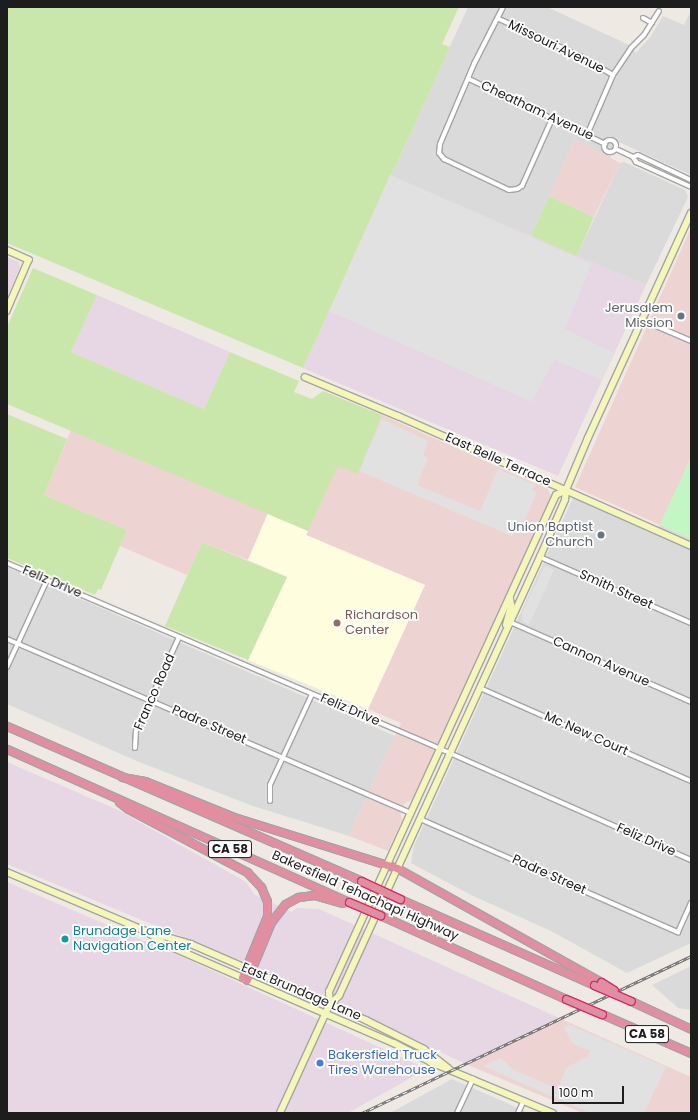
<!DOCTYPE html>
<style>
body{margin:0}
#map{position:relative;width:698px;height:1120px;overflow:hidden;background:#eeeae3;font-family:Poppins,sans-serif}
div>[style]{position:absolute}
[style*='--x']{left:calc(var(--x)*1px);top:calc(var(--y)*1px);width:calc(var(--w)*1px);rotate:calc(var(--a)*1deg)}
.residential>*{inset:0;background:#dbdada}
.commercial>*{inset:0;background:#eed3d3}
.industrial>*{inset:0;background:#e7d6e4}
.education>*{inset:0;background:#fefddd}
.grass>*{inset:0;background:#cae7ab}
.park>*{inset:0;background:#c2f7c4}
.parking>*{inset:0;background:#e1e1e1}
.roads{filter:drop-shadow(1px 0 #a4a4a4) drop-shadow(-1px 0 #a4a4a4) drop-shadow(0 1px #a4a4a4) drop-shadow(0 -1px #a4a4a4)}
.street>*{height:4px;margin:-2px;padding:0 2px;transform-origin:2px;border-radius:2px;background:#fff}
.street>.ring{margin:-2px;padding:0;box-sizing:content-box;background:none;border:4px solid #fff;border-radius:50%}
.secondary>*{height:5.5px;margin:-2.75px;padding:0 2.75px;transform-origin:2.75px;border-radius:2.75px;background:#f5f7b9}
.highway>*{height:7px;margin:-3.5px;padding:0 3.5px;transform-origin:3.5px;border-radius:3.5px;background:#e38ea0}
.rail>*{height:3px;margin-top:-1.5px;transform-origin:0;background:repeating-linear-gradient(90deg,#fff 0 4.5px,#6b6b6b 0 9px);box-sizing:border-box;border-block:1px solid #6b6b6b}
.bridges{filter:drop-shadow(1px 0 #d22b69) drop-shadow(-1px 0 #d22b69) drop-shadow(0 1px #d22b69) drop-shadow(0 -1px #d22b69)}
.highway-bridge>*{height:7px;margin:-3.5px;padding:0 3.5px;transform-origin:3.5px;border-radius:3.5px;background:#e38ea0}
.dots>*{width:11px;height:11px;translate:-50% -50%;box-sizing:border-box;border:2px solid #fff;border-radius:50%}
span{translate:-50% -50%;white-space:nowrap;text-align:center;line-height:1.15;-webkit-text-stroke:3.5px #fff;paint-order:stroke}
.shield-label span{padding:1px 3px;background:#fff;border:1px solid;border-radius:3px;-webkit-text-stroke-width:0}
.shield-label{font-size:12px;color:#1d1d1d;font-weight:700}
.street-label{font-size:13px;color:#1d1d1d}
.worship-label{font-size:13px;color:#5b616d}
.right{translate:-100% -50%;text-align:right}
.education-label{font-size:13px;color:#785e54}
.left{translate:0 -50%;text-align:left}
.culture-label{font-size:13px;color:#0d838f}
.shop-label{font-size:13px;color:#366cbe}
.frame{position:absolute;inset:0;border:8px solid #1d1d1d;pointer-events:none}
.scale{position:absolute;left:552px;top:1086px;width:72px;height:18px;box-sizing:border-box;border:2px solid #1d1d1d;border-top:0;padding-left:5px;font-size:12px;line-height:14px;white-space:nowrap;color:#1d1d1d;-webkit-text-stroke:3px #fff;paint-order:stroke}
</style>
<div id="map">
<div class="residential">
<i style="clip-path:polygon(468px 7px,547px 7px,627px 44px,636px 53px,651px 36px,663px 16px,684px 25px,691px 11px,691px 175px,619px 142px,610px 159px,575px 139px,531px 236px,391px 176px)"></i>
<i style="clip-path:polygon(624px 162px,685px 190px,688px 197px,646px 285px,577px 256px,620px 163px)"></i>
<i style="clip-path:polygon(573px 498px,654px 534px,660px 525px,691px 539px,691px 943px,627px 973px,551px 931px,471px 895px,411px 863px,414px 846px)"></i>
<i style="clip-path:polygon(7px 567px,395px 736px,349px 836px,253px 806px,139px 762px,7px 704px)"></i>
<i style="clip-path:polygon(691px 966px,691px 1010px,678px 1008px,652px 985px)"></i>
<i style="clip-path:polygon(452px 1079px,529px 1113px,390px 1113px)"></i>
</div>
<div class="commercial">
<i style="clip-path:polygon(575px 139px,620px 163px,594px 217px,549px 196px)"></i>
<i style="clip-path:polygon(690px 230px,691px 458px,660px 525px,575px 487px)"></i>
<i style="clip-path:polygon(382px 415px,548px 489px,551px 496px,412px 800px,404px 804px,400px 812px,402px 820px,388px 851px,349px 836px,401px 723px,368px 709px,425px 585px,306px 535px,338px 465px,358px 473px)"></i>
<i style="clip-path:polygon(71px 430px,268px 513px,248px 560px,202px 542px,187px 575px,120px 546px,127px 530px,44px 495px)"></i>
<i style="clip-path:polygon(559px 1018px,691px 1077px,691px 1113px,583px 1113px,468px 1065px)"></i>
</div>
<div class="industrial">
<i style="clip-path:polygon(391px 176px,646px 285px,558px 476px,303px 368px)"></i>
<i style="clip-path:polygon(7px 257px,19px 262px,20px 267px,7px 297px)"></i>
<i style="clip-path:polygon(97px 295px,230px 352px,204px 409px,71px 352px)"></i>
<i style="clip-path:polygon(7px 762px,118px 810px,246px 882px,255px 895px,292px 912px,297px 908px,319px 909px,559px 1018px,468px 1065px,291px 982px,7px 864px)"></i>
<i style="clip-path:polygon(7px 882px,189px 960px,427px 1069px,348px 1113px,7px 1113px)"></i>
</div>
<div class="education">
<i style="clip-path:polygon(268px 513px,308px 531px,306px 535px,425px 585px,368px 709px,248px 660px,287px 577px,248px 560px)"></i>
</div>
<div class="grass">
<i style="clip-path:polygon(7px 7px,459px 7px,442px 44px,450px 47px,303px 368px,7px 243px)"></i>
<i style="clip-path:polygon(549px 196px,594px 217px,577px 256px,531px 236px)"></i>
<i style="clip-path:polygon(33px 268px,97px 295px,71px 352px,204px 409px,230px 352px,299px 381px,294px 392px,312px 399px,323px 391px,382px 415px,358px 474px,338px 466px,308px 531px,7px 404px,7px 327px)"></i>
<i style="clip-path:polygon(7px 414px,67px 439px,44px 495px,127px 530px,101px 590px,98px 589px,95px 595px,7px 558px)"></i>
<i style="clip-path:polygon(202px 542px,287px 577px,248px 660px,165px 626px)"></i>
</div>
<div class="park">
<i style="clip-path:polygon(691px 457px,691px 539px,660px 525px)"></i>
</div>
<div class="parking">
<i style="clip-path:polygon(390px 175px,592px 264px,565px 329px,614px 353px,602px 380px,554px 360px,532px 402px,329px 311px)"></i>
<i style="clip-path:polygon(382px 419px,428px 441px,423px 455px,428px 458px,417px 485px,480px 511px,498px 469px,535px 485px,532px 490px,537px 492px,519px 533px,514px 531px,512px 536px,359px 471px)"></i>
<i style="clip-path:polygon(545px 566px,554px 570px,529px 625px,523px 622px,522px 613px)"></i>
<i style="clip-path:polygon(570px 1025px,666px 1067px,644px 1113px,590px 1113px,483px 1066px,501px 1058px,514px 1070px,558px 1089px,566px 1068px,588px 1056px,590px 1051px,572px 1043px,564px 1027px)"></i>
</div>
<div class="roads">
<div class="street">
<i style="--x:503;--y:7;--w:64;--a:117"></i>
<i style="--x:474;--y:64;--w:87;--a:113"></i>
<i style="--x:440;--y:144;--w:9;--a:96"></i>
<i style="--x:439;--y:153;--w:8;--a:50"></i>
<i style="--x:444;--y:159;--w:72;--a:25.5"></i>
<i style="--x:509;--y:190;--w:8;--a:-7"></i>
<i style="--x:517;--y:189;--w:6;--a:-31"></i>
<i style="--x:522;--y:186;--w:73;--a:-65.9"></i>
<i style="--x:643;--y:18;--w:10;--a:29"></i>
<i style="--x:499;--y:19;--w:89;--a:24.6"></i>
<i style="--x:580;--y:56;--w:38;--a:30"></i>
<i style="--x:469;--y:79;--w:151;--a:25.5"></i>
<i style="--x:587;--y:135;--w:65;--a:-66.6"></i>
<i style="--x:613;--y:75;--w:32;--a:-56"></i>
<i style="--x:631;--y:48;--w:18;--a:-45"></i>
<i style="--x:644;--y:35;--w:28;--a:-58"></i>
<i class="ring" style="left:604px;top:140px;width:8px;height:8px"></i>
<i style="--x:616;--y:149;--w:19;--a:25"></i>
<i style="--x:633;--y:157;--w:5;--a:-22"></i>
<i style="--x:638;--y:155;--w:59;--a:25.3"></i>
<i style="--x:633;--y:157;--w:6;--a:59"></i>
<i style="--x:636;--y:162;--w:60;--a:24.4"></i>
<i style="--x:642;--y:320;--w:53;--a:23.2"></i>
<i style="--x:540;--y:557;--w:165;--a:23.6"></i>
<i style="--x:7;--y:563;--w:457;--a:23.2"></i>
<i style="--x:427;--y:743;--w:289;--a:23.9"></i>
<i style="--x:510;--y:622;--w:198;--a:23.8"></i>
<i style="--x:7;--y:639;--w:440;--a:23.3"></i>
<i style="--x:7;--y:667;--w:96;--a:-65.3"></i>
<i style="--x:480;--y:688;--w:231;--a:23.8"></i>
<i style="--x:135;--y:748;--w:17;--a:-87"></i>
<i style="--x:136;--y:731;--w:103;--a:-65.4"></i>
<i style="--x:270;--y:801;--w:16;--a:-90"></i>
<i style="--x:270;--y:785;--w:100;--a:-65.2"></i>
<i style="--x:420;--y:819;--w:282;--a:23.7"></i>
<i style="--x:678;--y:932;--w:32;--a:-66"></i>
<i style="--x:457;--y:1113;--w:38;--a:-65"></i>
<i style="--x:518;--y:1113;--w:14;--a:-65"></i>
</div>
<div class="secondary">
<i style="--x:7;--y:250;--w:24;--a:24"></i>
<i style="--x:29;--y:260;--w:56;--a:113.3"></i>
<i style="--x:305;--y:377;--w:101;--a:22.8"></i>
<i style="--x:398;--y:416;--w:321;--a:23.9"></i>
<i style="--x:506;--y:625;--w:20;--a:-75"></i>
<i style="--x:511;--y:606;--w:7;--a:-98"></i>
<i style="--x:7;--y:872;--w:151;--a:23"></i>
<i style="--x:146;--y:931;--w:47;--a:16.1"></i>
<i style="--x:191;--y:944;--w:191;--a:23.5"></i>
<i style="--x:366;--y:1020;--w:65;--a:26.6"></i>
<i style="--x:424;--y:1049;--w:31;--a:38"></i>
<i style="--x:149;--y:933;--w:22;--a:34"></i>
<i style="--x:167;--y:945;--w:247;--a:23.4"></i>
<i style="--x:394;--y:1043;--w:42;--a:27.2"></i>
<i style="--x:431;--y:1062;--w:132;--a:22.7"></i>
<i style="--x:330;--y:1004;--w:12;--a:-95"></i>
<i style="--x:329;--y:992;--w:546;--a:-65.45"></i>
<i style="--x:556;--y:495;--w:11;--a:-27"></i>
<i style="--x:280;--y:1113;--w:120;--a:-65.4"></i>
<i style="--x:330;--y:1004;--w:12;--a:-42"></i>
<i style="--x:339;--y:996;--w:483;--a:-65.4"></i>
<i style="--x:540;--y:557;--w:62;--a:-66.3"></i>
<i style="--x:565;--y:500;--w:10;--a:-84"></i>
<i style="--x:566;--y:490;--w:56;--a:-67.1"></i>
<i style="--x:588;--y:438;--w:247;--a:-65.4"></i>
</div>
<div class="highway">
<i style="--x:7;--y:726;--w:386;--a:23.6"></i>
<i style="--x:7;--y:749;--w:375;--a:24.1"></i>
<i style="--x:122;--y:777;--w:23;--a:10"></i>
<i style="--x:145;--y:781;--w:96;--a:22"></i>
<i style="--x:234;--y:817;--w:171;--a:17.4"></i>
<i style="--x:397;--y:868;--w:234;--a:29.2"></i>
<i style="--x:119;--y:802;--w:11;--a:38"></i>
<i style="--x:128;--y:809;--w:135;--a:27.9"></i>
<i style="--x:247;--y:872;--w:21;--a:47"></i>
<i style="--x:261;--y:887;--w:15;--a:67"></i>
<i style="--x:267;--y:901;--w:15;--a:90"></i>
<i style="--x:267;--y:916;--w:66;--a:112.3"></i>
<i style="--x:400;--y:899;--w:212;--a:23.9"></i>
<i style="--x:380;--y:915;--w:204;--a:24.3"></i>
<i style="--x:247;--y:980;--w:63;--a:-67.5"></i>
<i style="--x:271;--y:922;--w:23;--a:-52"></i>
<i style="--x:285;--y:904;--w:15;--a:-28"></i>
<i style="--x:298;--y:897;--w:16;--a:-7"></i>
<i style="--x:314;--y:895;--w:29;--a:16"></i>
<i style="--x:631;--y:1001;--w:66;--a:25"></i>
<i style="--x:602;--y:1014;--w:97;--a:23.7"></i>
</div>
</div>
<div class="rail">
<i style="--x:362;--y:1113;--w:365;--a:-25.5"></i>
</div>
<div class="bridges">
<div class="highway-bridge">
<i style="--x:361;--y:881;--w:43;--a:24.8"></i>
<i style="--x:349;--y:902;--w:34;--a:23"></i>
<i style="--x:601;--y:982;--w:15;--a:32"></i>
<i style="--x:594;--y:985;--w:40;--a:23.4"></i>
<i style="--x:566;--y:999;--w:39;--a:23"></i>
</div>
</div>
<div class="dots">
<i style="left:681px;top:316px;background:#6b7280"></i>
<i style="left:601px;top:535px;background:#6b7280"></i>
<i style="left:337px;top:623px;background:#8d6e63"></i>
<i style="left:65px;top:939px;background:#0f9aa8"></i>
<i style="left:320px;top:1063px;background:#3f7fe0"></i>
</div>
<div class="shield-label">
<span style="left:230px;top:849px">CA 58</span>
<span style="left:647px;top:1034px">CA 58</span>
</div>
<div class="street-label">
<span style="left:556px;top:47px;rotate:26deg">Missouri Avenue</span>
<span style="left:537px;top:111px;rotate:25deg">Cheatham Avenue</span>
<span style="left:498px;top:460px;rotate:24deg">East Belle Terrace</span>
<span style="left:52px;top:582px;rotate:23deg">Feliz Drive</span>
<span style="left:616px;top:590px;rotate:24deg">Smith Street</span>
<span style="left:601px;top:662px;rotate:24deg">Cannon Avenue</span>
<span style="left:155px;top:692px;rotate:-66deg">Franco Road</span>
<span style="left:350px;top:710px;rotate:23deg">Feliz Drive</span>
<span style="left:209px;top:725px;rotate:23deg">Padre Street</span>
<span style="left:586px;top:734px;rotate:24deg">Mc New Court</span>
<span style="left:646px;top:840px;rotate:24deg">Feliz Drive</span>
<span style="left:549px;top:875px;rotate:24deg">Padre Street</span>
<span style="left:365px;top:896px;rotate:24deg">Bakersfield Tehachapi Highway</span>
<span style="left:301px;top:992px;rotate:23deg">East Brundage Lane</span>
</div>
<div class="worship-label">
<span class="right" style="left:673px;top:316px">Jerusalem<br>Mission</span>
<span class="right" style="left:593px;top:535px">Union Baptist<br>Church</span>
</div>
<div class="education-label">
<span class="left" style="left:345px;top:623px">Richardson<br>Center</span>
</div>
<div class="culture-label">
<span class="left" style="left:73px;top:939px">Brundage Lane<br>Navigation Center</span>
</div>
<div class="shop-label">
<span class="left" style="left:328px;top:1063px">Bakersfield Truck<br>Tires Warehouse</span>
</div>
<div class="frame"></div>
<div class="scale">100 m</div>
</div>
